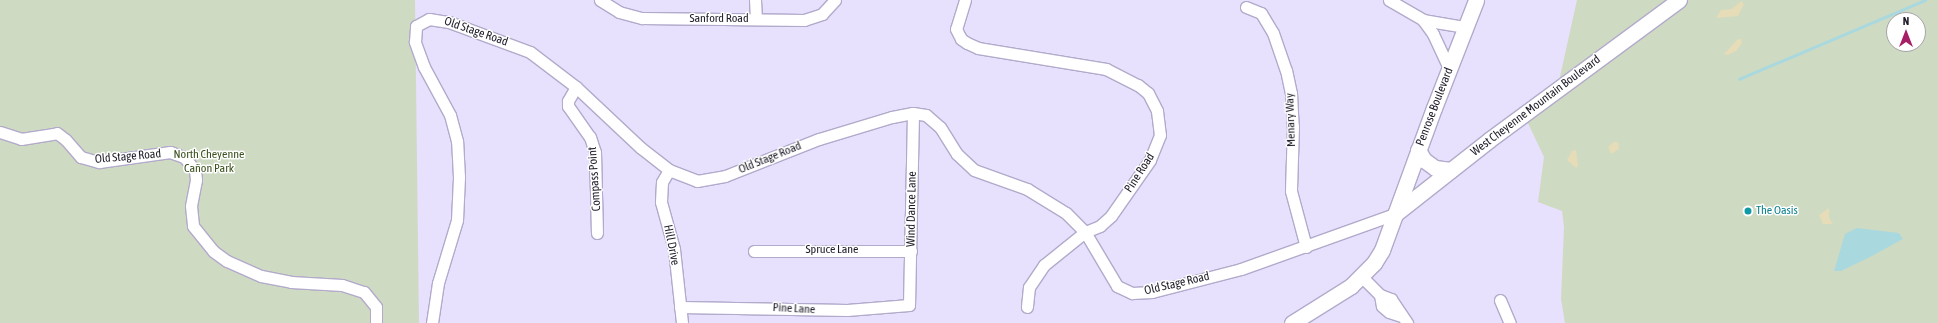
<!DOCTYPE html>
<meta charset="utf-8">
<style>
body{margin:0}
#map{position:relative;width:1938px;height:323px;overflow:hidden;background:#e7e1fd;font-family:"Asap Condensed",sans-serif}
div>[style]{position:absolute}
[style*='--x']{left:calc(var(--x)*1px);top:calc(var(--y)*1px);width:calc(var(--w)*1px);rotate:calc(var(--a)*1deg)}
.green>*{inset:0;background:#cfdac3}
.sand>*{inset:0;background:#e6dcb7}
.water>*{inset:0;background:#a9d9de}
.stream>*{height:2.5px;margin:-1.25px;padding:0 1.25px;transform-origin:1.25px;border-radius:1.25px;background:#a9d9de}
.roads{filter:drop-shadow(1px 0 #b2aacb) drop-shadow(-1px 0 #b2aacb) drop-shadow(0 1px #b2aacb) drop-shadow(0 -1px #b2aacb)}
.street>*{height:11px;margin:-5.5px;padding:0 5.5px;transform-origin:5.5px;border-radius:5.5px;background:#fff}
.secondary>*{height:15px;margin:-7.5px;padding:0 7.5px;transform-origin:7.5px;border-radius:7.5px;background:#fff}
.dots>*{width:11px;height:11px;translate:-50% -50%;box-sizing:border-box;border:2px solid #fff;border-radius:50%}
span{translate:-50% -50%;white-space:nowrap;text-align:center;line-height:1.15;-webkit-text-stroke:3px #fff;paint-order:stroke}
.street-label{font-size:12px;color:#1f1c28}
.park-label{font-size:12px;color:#3b501d}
.culture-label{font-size:12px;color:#0d838f}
.left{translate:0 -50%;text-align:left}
.north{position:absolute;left:1886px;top:12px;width:40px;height:40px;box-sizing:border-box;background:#fff;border:1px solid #a5a4a9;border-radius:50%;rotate:0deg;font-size:11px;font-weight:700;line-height:16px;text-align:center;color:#1f1c28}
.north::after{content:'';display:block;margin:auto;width:14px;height:18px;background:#a61e66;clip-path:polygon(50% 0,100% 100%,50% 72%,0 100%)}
</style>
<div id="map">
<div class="green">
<i style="clip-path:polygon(0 0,415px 0,419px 323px,0 323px)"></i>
<i style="clip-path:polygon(evenodd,1577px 0,1938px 0,1938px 323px,1565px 323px,1561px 299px,1564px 227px,1562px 211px,1538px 202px,1544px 157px,1526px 119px,1559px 81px,1577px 0,1894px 20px,1918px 20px,1918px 44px,1894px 44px,1894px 20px)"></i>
</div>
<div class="sand">
<i style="clip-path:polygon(1741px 1px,1744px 4px,1738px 16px,1716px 18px,1721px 10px,1732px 9px)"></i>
<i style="clip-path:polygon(1738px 39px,1741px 39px,1742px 43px,1736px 51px,1728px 55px,1724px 54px)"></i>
<i style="clip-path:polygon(1614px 142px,1618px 142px,1619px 149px,1611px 154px,1608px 147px)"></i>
<i style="clip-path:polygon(1576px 150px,1578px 166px,1576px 168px,1567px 160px,1572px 151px)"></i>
<i style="clip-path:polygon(1829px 208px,1829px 218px,1833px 224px,1823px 224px,1819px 215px)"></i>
</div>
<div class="water">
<i style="clip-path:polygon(1857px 228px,1899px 233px,1903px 239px,1870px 257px,1841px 271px,1834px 271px,1845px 234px)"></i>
</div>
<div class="stream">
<i style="--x:1739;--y:79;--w:202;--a:-23"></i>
</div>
<div class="roads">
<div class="street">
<i style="--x:600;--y:0;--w:22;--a:32"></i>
<i style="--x:619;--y:12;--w:24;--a:15"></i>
<i style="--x:642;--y:18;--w:162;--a:0.7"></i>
<i style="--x:804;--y:20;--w:19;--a:-18"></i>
<i style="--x:822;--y:14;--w:19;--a:-47"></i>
<i style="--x:755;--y:0;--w:19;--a:87"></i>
<i style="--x:965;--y:0;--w:30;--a:107"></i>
<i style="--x:956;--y:29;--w:11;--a:63"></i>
<i style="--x:961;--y:39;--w:7;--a:34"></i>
<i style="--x:967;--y:43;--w:12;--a:24"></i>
<i style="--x:978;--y:48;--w:130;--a:9.3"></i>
<i style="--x:1106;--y:69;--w:36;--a:27"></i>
<i style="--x:1138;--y:85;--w:13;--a:39"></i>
<i style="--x:1148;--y:93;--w:20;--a:63"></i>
<i style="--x:1157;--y:111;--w:24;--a:83"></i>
<i style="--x:1160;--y:135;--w:27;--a:112"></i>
<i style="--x:1150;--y:160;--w:68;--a:124.9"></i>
<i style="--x:1111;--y:216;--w:15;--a:138"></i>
<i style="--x:1100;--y:226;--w:16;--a:158"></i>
<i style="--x:1085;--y:232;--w:53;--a:141.2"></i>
<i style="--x:1044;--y:265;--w:27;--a:124"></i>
<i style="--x:1029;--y:287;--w:20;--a:96"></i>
<i style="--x:1389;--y:0;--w:39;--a:30"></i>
<i style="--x:1423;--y:20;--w:17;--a:54"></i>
<i style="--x:1433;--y:34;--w:38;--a:65"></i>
<i style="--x:1246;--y:7;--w:16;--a:22"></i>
<i style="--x:1261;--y:13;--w:23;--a:59"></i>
<i style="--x:1273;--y:33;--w:39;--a:71"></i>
<i style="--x:1286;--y:70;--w:24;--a:78"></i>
<i style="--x:1291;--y:93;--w:33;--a:87"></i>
<i style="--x:1293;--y:126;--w:65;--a:91.8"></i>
<i style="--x:1291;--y:191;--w:58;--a:75"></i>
<i style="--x:1423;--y:20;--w:43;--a:9.5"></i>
<i style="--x:576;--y:87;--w:16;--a:120"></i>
<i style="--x:568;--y:101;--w:5;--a:90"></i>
<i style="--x:568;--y:106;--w:38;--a:55"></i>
<i style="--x:590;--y:137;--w:16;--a:72"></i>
<i style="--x:595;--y:152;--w:81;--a:88.6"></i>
<i style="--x:0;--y:132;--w:22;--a:18"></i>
<i style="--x:21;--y:139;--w:36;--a:-9"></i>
<i style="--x:57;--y:133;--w:11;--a:38"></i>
<i style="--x:66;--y:140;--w:23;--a:49"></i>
<i style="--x:81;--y:157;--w:19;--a:16"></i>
<i style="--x:99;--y:162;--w:72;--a:-8"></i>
<i style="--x:170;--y:152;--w:15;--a:20"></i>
<i style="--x:184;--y:157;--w:17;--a:50"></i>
<i style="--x:195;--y:170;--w:10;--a:84"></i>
<i style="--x:196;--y:180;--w:26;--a:101"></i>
<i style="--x:191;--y:206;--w:20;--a:84"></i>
<i style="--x:193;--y:226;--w:32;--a:51"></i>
<i style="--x:213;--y:251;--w:17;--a:36"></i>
<i style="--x:227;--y:261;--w:37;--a:24"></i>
<i style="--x:261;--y:276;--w:31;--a:11"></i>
<i style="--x:291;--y:282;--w:51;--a:3.4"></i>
<i style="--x:342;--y:285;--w:23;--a:18"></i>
<i style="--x:364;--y:292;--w:19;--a:51"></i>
<i style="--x:376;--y:307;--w:16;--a:90"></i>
<i style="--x:669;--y:170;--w:14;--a:120"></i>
<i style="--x:662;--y:182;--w:20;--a:93"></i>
<i style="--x:661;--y:202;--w:49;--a:74.5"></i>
<i style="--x:674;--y:249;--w:74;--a:83.8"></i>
<i style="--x:754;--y:251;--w:157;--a:0"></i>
<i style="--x:1362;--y:277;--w:25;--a:45"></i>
<i style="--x:1380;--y:295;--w:12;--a:20"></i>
<i style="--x:1391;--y:299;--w:29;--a:56"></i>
<i style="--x:1380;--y:295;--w:11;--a:80"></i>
<i style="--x:1382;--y:306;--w:9;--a:41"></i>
<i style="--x:1389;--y:312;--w:13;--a:18"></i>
<i style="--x:1500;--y:300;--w:25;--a:67"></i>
<i style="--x:680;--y:307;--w:167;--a:1"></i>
<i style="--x:847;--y:310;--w:62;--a:-4.6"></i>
<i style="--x:909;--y:305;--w:192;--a:-88.8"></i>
<i style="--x:432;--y:323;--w:40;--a:-81.5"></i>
<i style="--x:438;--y:283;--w:66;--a:-73.2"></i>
<i style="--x:457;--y:220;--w:43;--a:-87.3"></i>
<i style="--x:459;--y:177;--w:36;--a:-93"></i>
<i style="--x:457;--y:141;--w:27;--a:-105"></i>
<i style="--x:450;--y:115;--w:55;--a:-118.4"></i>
<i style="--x:424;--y:67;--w:27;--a:-110"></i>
<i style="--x:415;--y:42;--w:16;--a:-86"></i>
<i style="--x:416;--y:26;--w:15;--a:-28"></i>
<i style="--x:429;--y:19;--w:20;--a:9"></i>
<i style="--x:449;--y:22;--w:86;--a:20.3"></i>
<i style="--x:530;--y:52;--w:58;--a:37.3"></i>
<i style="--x:576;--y:87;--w:89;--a:43.2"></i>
<i style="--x:641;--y:148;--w:36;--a:38"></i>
<i style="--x:669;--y:170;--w:30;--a:21"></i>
<i style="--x:697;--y:181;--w:28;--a:-10"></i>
<i style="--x:725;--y:176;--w:101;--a:-21.5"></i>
<i style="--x:819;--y:139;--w:76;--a:-16.8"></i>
<i style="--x:892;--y:117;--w:21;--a:-11"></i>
<i style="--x:913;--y:113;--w:13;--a:9"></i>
<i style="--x:926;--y:115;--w:18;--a:41"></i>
<i style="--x:940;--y:127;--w:32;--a:58"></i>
<i style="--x:957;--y:154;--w:23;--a:43"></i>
<i style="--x:974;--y:170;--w:56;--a:19.7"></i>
<i style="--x:1027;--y:189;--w:46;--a:31.6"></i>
<i style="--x:1066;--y:213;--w:27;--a:45"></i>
<i style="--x:1085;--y:232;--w:63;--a:59.3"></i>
<i style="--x:1117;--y:286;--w:17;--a:25"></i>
<i style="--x:1132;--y:293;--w:20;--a:-3"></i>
<i style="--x:1152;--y:292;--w:92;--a:-14.5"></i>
<i style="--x:1241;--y:269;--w:164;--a:-19.7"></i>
</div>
<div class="secondary">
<i style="--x:1418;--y:150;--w:12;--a:59"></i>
<i style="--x:1424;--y:160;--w:14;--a:36"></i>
<i style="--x:1435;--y:168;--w:16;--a:7"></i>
<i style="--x:1395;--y:214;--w:120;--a:-38.2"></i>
<i style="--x:1489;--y:140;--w:236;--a:-36.4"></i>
<i style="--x:1292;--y:323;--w:70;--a:-32.1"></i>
<i style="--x:1351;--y:286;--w:33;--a:-45"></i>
<i style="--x:1374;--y:263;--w:15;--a:-58"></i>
<i style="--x:1382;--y:250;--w:151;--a:-69.9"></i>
<i style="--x:1434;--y:108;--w:116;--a:-68.7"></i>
</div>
</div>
<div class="dots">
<i style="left:1748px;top:211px;background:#0f9aa8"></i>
</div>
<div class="street-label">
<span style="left:719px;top:19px">Sanford Road</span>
<span style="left:476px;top:32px;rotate:19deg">Old Stage Road</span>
<span style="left:1536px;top:106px;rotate:-37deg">West Cheyenne Mountain Boulevard</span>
<span style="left:1435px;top:107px;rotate:-69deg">Penrose Boulevard</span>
<span style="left:1291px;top:120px;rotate:-92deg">Menary Way</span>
<span style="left:128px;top:157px;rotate:-5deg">Old Stage Road</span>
<span style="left:770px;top:158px;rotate:-22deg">Old Stage Road</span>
<span style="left:1140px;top:173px;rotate:-57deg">Pine Road</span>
<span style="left:595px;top:179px;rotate:-94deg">Compass Point</span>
<span style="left:912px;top:209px;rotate:-89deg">Wind Dance Lane</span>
<span style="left:671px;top:245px;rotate:79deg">Hill Drive</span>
<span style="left:832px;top:250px">Spruce Lane</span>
<span style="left:1177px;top:284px;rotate:-13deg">Old Stage Road</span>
<span style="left:794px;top:309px;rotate:3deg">Pine Lane</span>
</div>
<div class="park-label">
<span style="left:209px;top:162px">North Cheyenne<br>Cañon Park</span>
</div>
<div class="culture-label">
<span class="left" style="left:1756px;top:211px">The Oasis</span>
</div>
<div class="north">N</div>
</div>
